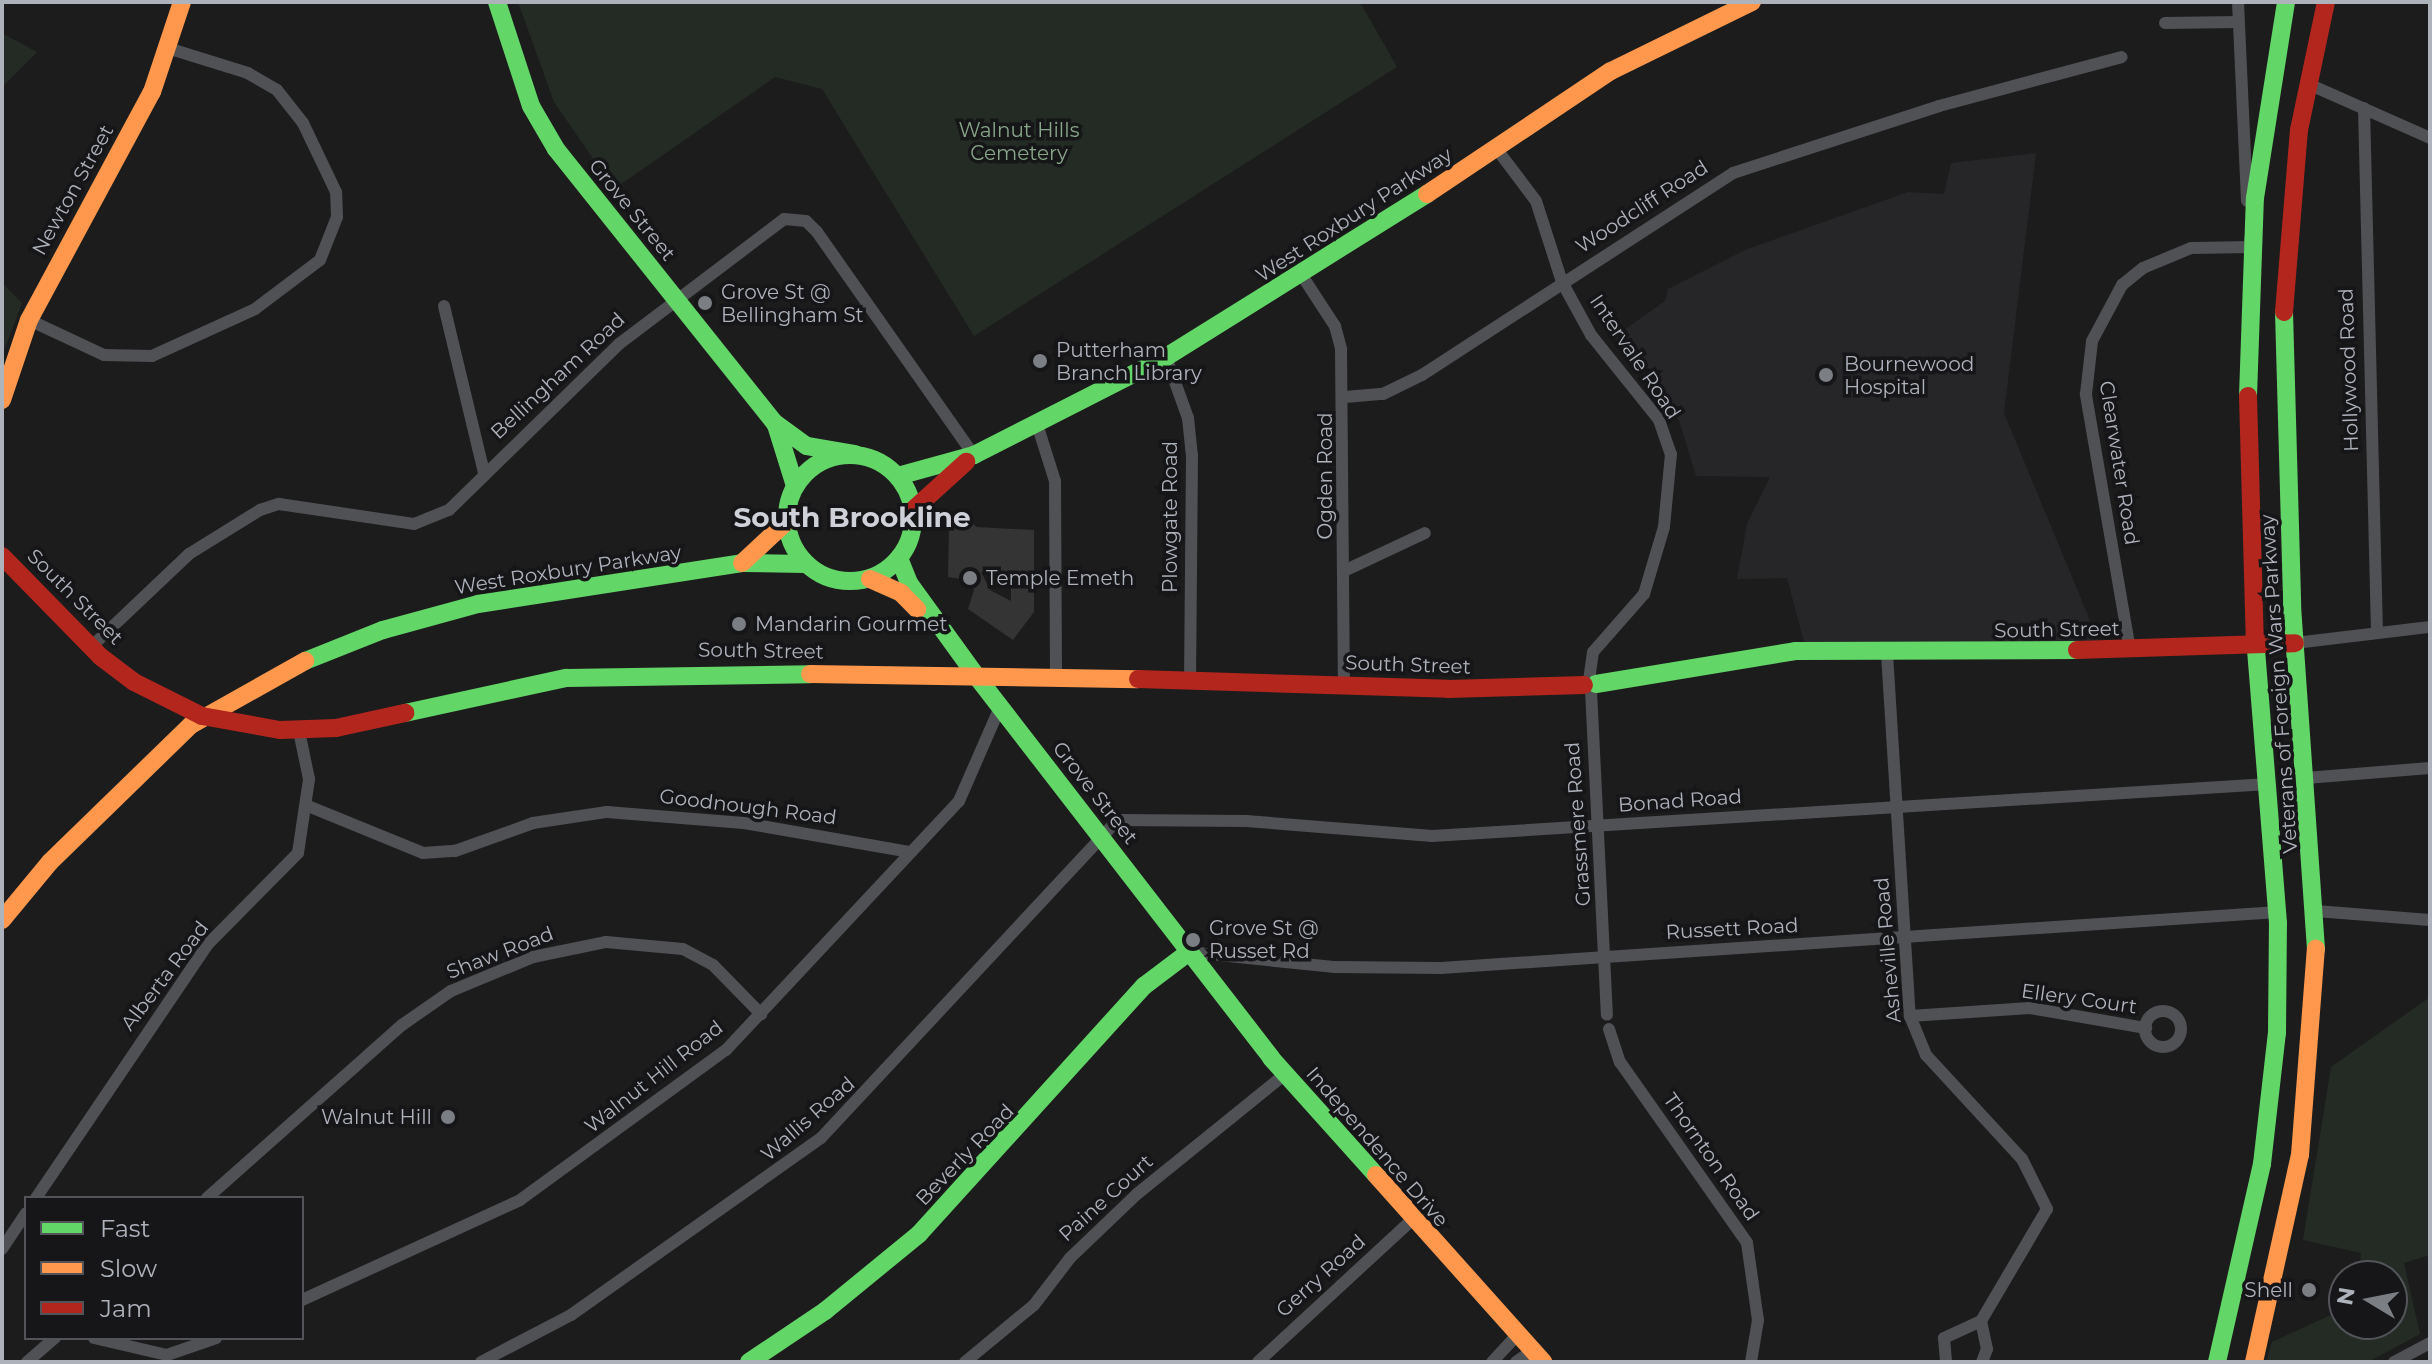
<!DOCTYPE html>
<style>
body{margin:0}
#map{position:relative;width:2432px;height:1364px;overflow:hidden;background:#1c1c1c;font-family:Montserrat,sans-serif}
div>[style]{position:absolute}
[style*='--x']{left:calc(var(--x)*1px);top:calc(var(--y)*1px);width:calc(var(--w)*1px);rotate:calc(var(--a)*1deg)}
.built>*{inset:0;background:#262628}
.green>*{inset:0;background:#242b25}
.building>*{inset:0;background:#343434}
.street>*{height:12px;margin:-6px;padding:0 6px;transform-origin:6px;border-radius:6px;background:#505155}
.street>.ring{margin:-6px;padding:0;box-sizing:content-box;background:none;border:12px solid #505155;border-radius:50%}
.fast>*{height:18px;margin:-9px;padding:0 9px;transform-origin:9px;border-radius:9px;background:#63d668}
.fast>.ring{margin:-9px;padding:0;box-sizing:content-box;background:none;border:18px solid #63d668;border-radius:50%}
.slow>*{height:18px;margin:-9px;padding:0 9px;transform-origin:9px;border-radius:9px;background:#ff974d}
.jam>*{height:18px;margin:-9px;padding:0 9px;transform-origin:9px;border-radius:9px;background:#b3261e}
.dots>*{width:22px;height:22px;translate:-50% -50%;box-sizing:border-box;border:4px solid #161618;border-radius:50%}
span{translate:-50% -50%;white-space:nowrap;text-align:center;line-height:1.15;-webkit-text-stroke:7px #161618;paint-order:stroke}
.park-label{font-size:20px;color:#87a589}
.street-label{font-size:20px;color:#aeb2bb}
.poi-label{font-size:20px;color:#aeb2bb}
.left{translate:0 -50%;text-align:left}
.right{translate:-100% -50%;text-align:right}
.district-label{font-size:28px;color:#cfd1d8;font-weight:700}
.frame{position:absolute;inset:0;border:4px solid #aeb2bb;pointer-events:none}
.legend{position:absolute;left:24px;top:1196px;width:280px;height:144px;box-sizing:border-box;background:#161618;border:2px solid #535459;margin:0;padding:10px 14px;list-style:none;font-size:24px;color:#aeb2bb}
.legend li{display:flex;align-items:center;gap:16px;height:40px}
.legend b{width:40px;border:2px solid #535459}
.north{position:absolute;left:2328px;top:1260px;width:80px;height:80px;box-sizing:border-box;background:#161618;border:2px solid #535459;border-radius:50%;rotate:280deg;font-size:22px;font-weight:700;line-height:32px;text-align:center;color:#aeb2bb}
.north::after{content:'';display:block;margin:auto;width:28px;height:36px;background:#7b7e83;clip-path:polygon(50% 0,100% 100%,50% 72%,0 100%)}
</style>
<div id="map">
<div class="built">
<i style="clip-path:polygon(2036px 153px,2004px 413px,2099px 642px,1804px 642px,1787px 578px,1737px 579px,1747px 524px,1770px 477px,1696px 476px,1679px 420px,1614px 337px,1665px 301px,1668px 289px,1745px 250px,1908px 192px,1944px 194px,1951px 163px)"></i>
</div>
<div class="green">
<i style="clip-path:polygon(518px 2px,1360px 2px,1397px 67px,974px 336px,822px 89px,775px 77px,614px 189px,554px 102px)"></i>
<i style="clip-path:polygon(2px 33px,37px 52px,2px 87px)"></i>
<i style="clip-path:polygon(2px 283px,22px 303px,2px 356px)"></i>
<i style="clip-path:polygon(2430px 997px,2430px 1255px,2404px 1263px,2420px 1334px,2368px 1362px,2266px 1362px,2272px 1342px,2344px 1309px,2344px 1324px,2392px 1324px,2392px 1276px,2359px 1276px,2361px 1253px,2303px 1240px,2331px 1067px)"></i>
</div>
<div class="building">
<i style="clip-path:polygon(evenodd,966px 515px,976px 527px,1034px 530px,1034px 612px,1013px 640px,968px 609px,974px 590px,968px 580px,948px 577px,949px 522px,966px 515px,981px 572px,1011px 572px,1011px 601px,990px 590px,981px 572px)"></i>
</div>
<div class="street">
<i style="--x:2238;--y:2;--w:199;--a:87.4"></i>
<i style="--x:2165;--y:23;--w:73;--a:-0.8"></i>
<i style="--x:2306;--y:83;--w:136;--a:23.9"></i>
<i style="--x:2364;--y:108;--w:523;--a:88.58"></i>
<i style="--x:1496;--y:148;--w:66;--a:53"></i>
<i style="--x:1536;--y:201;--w:85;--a:72.2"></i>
<i style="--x:1562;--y:282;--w:60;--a:61.3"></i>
<i style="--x:1591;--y:335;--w:109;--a:51.3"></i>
<i style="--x:1659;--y:420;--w:36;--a:71"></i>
<i style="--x:1671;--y:454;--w:73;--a:95.5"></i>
<i style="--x:1664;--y:527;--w:70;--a:106.6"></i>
<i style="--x:1644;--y:594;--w:77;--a:131.3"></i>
<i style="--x:1593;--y:652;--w:28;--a:98"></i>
<i style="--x:1303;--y:277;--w:59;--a:56.9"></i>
<i style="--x:1335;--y:326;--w:24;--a:75"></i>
<i style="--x:1341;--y:349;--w:337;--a:89.5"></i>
<i style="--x:444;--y:306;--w:172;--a:76.5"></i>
<i style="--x:29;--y:320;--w:83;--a:25"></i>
<i style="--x:104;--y:355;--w:48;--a:1.2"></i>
<i style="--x:152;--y:356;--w:113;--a:-24.5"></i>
<i style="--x:255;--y:309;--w:81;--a:-37"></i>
<i style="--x:320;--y:260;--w:46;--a:-68.4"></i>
<i style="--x:337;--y:217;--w:25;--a:-92"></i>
<i style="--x:336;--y:192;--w:76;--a:-115.6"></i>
<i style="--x:303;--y:123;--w:42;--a:-128.2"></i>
<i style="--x:277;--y:90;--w:34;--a:-150"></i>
<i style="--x:248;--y:73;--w:81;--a:-162.7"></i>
<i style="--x:1166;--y:357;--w:65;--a:70.2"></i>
<i style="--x:1188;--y:418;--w:37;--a:84"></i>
<i style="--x:1192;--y:455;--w:226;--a:90.5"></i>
<i style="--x:1345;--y:397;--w:38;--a:-5"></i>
<i style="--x:1383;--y:394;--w:43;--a:-26"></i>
<i style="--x:1422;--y:375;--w:371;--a:-33"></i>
<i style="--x:1733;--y:173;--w:217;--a:-18"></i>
<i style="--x:1939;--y:106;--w:189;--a:-15"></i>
<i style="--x:1037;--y:424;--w:60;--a:72.5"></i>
<i style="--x:1055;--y:481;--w:196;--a:89.7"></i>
<i style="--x:1346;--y:570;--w:87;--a:-25.1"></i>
<i style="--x:2295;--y:643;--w:136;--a:-6.8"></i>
<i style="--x:91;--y:647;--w:135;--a:-43.5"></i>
<i style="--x:189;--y:554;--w:84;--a:-31.8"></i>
<i style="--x:260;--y:510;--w:20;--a:-18"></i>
<i style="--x:279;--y:504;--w:136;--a:8.4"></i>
<i style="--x:414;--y:524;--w:38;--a:-22"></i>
<i style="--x:449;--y:510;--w:238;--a:-44.3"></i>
<i style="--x:619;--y:344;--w:207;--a:-37.1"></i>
<i style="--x:784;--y:219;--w:22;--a:5"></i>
<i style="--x:806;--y:221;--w:16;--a:45"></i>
<i style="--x:817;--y:232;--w:273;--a:54.9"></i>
<i style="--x:2130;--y:650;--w:260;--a:-99.8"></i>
<i style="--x:2086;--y:394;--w:53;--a:-83.5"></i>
<i style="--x:2092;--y:341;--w:64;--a:-61.8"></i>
<i style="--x:2122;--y:285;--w:27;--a:-39"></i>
<i style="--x:2143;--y:268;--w:52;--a:-22.6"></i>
<i style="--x:2191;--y:248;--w:60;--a:-1"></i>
<i style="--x:2251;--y:247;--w:8;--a:-97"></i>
<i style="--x:1887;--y:654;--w:363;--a:86.4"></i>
<i style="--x:1910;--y:1016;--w:42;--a:67.7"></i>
<i style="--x:1926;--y:1055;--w:142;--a:47.3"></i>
<i style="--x:2022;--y:1159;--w:56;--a:63.4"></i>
<i style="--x:2047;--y:1209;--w:130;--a:120.5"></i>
<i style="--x:1981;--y:1321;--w:41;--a:155.3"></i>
<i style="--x:1944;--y:1338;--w:24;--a:85"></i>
<i style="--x:1591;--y:690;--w:325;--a:87.2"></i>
<i style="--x:2306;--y:778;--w:124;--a:-4.6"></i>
<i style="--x:308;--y:806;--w:124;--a:22.2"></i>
<i style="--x:423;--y:853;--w:32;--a:-4"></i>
<i style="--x:455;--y:851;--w:83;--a:-19.7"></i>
<i style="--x:533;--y:823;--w:75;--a:-8.5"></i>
<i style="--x:607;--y:812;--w:137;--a:4.6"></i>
<i style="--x:744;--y:823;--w:169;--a:9.9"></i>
<i style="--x:2316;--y:911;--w:114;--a:4.5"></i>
<i style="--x:1189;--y:952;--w:147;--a:5.9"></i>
<i style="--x:1335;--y:967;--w:106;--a:0.5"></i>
<i style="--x:1441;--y:968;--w:839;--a:-3.83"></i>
<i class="ring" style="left:2145px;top:1011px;width:24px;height:24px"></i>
<i style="--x:1910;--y:1016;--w:120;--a:-3.8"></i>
<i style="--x:2030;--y:1008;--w:118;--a:9.8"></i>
<i style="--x:1609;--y:1029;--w:35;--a:72"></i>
<i style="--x:1620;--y:1062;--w:221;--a:54.9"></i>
<i style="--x:1747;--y:1243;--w:78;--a:81.9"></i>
<i style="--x:1758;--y:1320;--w:43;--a:99.5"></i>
<i style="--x:36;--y:1198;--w:305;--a:-55.9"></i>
<i style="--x:207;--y:945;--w:129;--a:-45.3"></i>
<i style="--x:298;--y:853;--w:75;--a:-81.5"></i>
<i style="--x:309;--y:779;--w:49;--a:-101.8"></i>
<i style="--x:207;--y:1198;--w:261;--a:-41.6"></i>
<i style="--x:402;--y:1025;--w:60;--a:-34.8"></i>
<i style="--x:451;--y:991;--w:89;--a:-22.5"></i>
<i style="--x:533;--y:957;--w:75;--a:-11.6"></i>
<i style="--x:606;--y:942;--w:77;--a:5.2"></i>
<i style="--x:683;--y:949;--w:34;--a:28"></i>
<i style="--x:713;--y:965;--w:69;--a:45.6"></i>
<i style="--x:2;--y:1249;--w:43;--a:-56.3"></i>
<i style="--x:302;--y:1300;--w:240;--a:-24.6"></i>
<i style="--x:520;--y:1200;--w:255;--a:-36.1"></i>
<i style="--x:726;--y:1050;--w:341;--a:-46.9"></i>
<i style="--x:959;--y:801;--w:103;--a:-66.4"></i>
<i style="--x:1981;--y:1321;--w:29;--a:78"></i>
<i style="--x:1987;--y:1349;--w:14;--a:111"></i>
<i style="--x:94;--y:1338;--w:75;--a:13.1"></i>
<i style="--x:167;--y:1355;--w:52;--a:-19.1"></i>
<i style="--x:27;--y:1362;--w:37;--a:-41"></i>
<i style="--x:481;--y:1362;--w:102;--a:-27.6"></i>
<i style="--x:571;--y:1315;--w:306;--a:-35.3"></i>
<i style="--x:821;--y:1138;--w:435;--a:-47"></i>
<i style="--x:1118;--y:820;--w:128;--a:0.4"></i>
<i style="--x:1246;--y:821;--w:187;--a:4.6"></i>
<i style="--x:1432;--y:836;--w:838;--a:-3.56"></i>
<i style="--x:965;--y:1362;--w:89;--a:-39.6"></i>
<i style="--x:1034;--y:1305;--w:59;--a:-52.5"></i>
<i style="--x:1070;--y:1258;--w:93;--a:-43.7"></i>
<i style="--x:1137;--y:1194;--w:191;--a:-39"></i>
<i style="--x:1258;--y:1362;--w:209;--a:-42.7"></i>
<i style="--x:1492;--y:1362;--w:37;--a:-47"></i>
<i style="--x:1516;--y:1362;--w:19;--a:-35"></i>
<i style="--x:2394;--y:1362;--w:41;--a:-27.8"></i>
</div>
<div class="fast">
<i style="--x:497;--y:2;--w:109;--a:71.9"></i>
<i style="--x:531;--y:106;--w:50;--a:59.8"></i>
<i style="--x:556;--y:149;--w:351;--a:51.4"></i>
<i style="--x:775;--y:423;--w:39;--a:36"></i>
<i style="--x:807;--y:446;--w:49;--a:9.5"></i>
<i style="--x:2284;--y:312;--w:294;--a:88.4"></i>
<i style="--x:2292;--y:606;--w:344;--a:86"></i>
<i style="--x:2248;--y:396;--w:198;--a:-88"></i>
<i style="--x:2255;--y:198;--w:198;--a:-81"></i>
<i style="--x:776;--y:425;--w:64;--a:72.7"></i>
<i class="ring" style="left:787px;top:455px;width:108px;height:108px"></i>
<i style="--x:898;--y:476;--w:79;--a:-15.4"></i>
<i style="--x:974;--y:455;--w:216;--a:-27"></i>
<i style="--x:1166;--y:357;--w:308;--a:-32"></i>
<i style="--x:899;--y:558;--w:27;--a:68"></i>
<i style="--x:909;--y:583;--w:116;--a:54.1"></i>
<i style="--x:977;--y:677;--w:481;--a:52.3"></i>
<i style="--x:1271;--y:1058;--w:157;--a:48.1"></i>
<i style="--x:305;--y:661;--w:84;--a:-21.7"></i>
<i style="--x:383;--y:630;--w:98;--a:-15.3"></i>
<i style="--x:478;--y:604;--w:267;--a:-8.8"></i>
<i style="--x:742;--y:563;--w:64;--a:0.9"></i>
<i style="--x:1596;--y:684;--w:202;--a:-9.4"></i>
<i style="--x:1795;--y:651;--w:282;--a:-0.2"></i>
<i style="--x:405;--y:713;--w:165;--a:-12.3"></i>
<i style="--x:566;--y:678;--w:244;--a:-0.9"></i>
<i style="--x:749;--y:1362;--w:92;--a:-33.9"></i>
<i style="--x:825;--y:1311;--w:122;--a:-39.3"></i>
<i style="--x:919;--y:1234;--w:335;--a:-47.8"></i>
<i style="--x:1144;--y:986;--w:56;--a:-37.1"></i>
<i style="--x:2217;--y:1362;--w:203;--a:-77.2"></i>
<i style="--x:2262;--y:1164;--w:132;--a:-83.5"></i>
<i style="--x:2277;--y:1033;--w:110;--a:-89.5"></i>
<i style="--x:2278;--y:923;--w:284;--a:-94.6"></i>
</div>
<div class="slow">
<i style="--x:1427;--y:194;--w:221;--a:-33.8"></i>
<i style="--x:1611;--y:71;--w:157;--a:-26.1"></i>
<i style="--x:2;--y:400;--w:84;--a:-71.4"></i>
<i style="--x:29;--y:320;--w:259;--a:-61.7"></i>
<i style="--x:152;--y:92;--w:95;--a:-71.6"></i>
<i style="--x:742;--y:563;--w:60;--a:-43"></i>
<i style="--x:870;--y:579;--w:34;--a:24"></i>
<i style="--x:901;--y:593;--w:23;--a:45"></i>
<i style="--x:810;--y:674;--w:328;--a:0.9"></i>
<i style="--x:2;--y:920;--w:75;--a:-50.4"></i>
<i style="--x:50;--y:862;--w:197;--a:-44.2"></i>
<i style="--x:191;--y:725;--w:131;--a:-29.3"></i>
<i style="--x:1376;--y:1175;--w:251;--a:48.2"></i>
<i style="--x:2254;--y:1362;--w:212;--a:-77.5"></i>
<i style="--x:2300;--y:1155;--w:207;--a:-85.6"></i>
</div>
<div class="jam">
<i style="--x:2284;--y:312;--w:183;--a:-85.3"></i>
<i style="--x:2299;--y:130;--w:131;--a:-78.1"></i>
<i style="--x:2248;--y:396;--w:244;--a:88.4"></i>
<i style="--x:913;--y:510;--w:72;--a:-42.2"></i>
<i style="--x:2;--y:556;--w:141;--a:45.6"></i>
<i style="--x:101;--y:657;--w:41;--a:37.1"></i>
<i style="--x:134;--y:682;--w:76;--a:26.6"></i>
<i style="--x:202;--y:716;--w:79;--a:10.2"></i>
<i style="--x:280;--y:730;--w:56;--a:-2"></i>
<i style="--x:336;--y:728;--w:71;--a:-12.3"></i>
<i style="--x:2077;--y:650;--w:218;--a:-1.8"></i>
<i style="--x:1138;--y:679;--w:310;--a:1.8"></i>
<i style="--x:1448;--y:689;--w:136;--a:-1.7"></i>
</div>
<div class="dots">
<i style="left:705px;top:303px;background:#7b7e83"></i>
<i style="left:1040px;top:361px;background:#7b7e83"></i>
<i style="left:1826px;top:375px;background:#7b7e83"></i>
<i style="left:970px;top:578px;background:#7b7e83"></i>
<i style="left:739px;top:624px;background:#7b7e83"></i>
<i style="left:1193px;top:940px;background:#7b7e83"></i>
<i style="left:448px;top:1117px;background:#7b7e83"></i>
<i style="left:2309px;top:1290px;background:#7b7e83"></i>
</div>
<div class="park-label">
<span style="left:1019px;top:142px">Walnut Hills<br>Cemetery</span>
</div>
<div class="street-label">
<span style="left:73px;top:190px;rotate:-61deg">Newton Street</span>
<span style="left:1642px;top:207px;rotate:-33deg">Woodcliff Road</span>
<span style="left:632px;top:210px;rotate:51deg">Grove Street</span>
<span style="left:1354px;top:215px;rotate:-33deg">West Roxbury Parkway</span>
<span style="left:1635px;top:357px;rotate:56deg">Intervale Road</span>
<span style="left:2349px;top:370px;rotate:-92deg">Hollywood Road</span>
<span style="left:558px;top:376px;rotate:-43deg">Bellingham Road</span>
<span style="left:2119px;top:463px;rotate:81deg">Clearwater Road</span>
<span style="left:1325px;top:476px;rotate:-90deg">Ogden Road</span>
<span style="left:1170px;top:517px;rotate:-90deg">Plowgate Road</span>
<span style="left:568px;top:570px;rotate:-9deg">West Roxbury Parkway</span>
<span style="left:75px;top:597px;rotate:45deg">South Street</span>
<span style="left:2057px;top:630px;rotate:-1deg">South Street</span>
<span style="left:761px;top:651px;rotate:1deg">South Street</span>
<span style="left:1408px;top:665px;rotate:2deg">South Street</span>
<span style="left:2279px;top:684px;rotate:-94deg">Veterans of Foreign Wars Parkway</span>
<span style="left:1095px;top:793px;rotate:52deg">Grove Street</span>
<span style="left:1680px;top:801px;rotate:-4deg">Bonad Road</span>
<span style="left:748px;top:807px;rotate:7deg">Goodnough Road</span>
<span style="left:1578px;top:824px;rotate:-94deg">Grassmere Road</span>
<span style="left:1732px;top:929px;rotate:-3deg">Russett Road</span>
<span style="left:1888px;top:950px;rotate:-95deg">Asheville Road</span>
<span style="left:500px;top:953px;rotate:-21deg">Shaw Road</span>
<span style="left:165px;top:976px;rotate:-53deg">Alberta Road</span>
<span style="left:2079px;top:999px;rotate:8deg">Ellery Court</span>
<span style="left:654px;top:1077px;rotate:-38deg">Walnut Hill Road</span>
<span style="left:808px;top:1119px;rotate:-41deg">Wallis Road</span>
<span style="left:1377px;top:1147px;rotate:49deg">Independence Drive</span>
<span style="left:965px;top:1155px;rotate:-46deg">Beverly Road</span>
<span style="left:1711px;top:1157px;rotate:55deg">Thornton Road</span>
<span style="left:1106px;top:1198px;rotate:-42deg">Paine Court</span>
<span style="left:1321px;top:1276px;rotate:-42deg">Gerry Road</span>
</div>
<div class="poi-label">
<span class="left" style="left:721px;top:304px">Grove St @<br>Bellingham St</span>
<span class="left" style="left:1056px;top:362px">Putterham<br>Branch Library</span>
<span class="left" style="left:1844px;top:376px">Bournewood<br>Hospital</span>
<span class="left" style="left:986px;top:578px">Temple Emeth</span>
<span class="left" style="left:755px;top:624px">Mandarin Gourmet</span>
<span class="left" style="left:1209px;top:940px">Grove St @<br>Russet Rd</span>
<span class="right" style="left:432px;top:1117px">Walnut Hill</span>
<span class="right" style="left:2293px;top:1290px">Shell</span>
</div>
<div class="district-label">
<span style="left:852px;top:517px">South Brookline</span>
</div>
<div class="frame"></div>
<ul class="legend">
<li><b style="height:10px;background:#63d668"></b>Fast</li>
<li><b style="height:10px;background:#ff974d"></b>Slow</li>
<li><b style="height:10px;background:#b3261e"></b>Jam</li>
</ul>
<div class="north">N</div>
</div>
